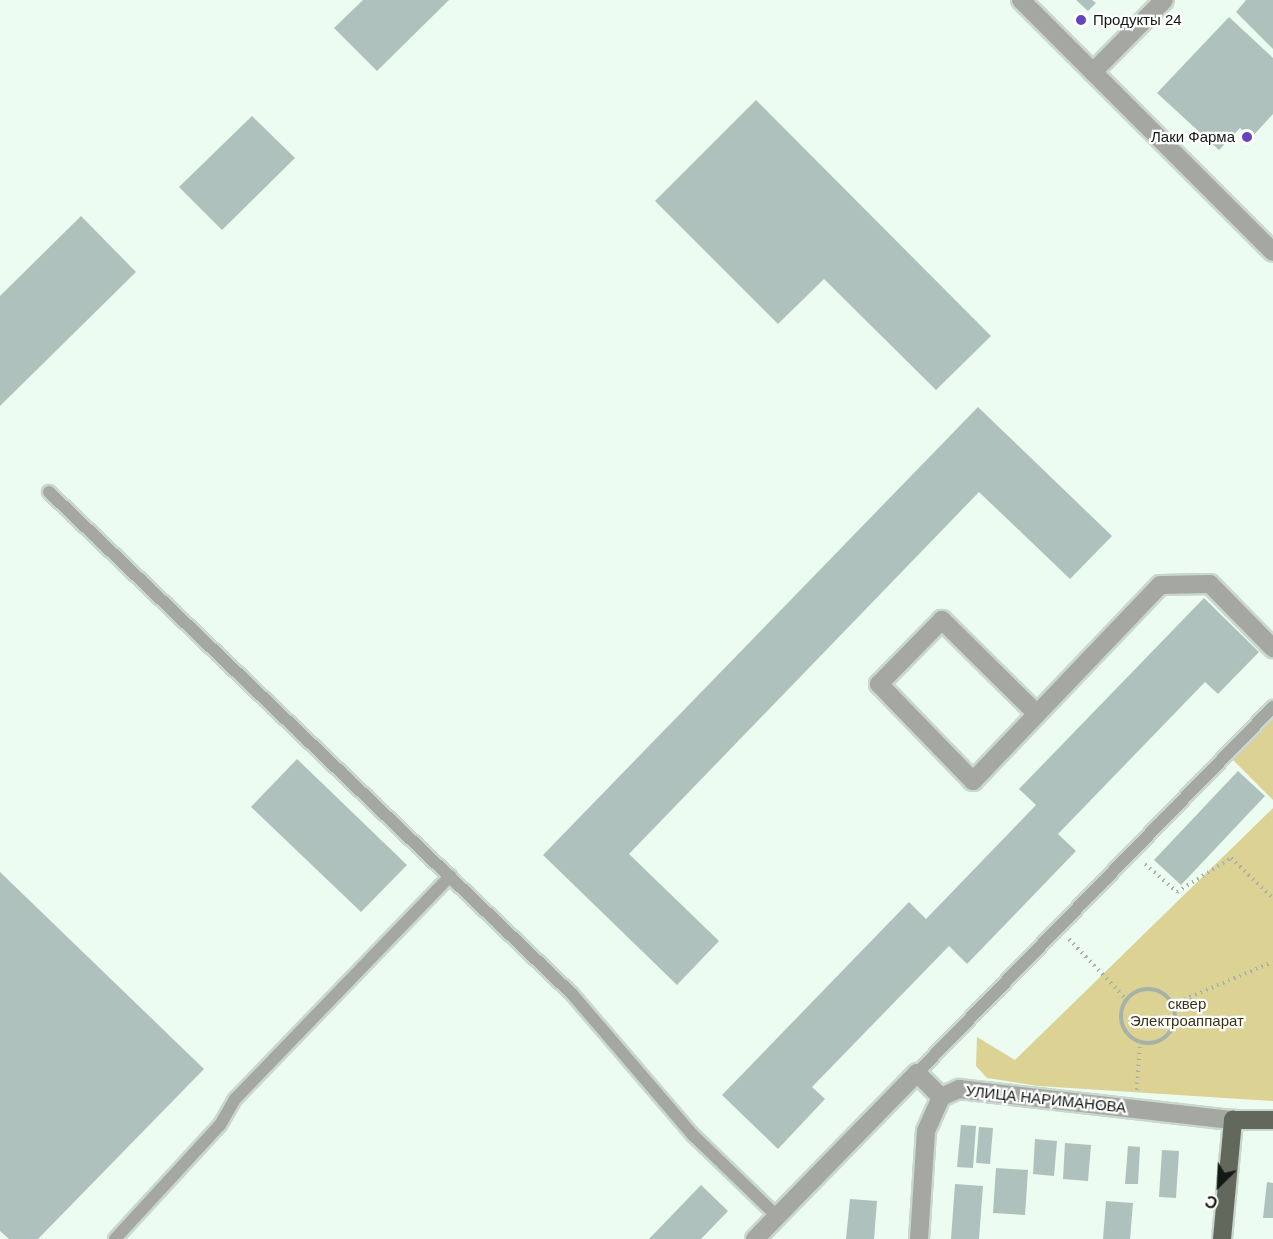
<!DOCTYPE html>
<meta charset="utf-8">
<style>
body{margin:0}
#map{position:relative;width:1273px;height:1239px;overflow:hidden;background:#ecfcf1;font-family:Arial,sans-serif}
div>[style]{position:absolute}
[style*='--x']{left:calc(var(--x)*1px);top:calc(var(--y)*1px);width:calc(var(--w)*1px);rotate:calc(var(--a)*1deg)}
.green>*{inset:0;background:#dbd293}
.building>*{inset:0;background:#aec1bd}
.path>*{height:4px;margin-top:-2px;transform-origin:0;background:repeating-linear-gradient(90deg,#a5b2a9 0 1.5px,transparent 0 6px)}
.path>.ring{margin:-2px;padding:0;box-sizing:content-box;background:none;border:4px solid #a5b2a9;border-radius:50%}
.roads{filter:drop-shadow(2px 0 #c9d8ce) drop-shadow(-2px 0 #c9d8ce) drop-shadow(0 2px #c9d8ce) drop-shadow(0 -2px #c9d8ce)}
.service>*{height:12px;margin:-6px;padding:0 6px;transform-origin:6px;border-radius:6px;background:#a5a8a2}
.minor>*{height:18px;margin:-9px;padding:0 9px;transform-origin:9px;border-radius:9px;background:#a5a8a2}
.tertiary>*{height:18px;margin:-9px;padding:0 9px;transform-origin:9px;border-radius:9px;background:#a5a8a2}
.primary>*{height:18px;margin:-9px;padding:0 9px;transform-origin:9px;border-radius:9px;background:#62685c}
.dots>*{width:16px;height:16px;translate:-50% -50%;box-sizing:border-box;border:3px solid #fff;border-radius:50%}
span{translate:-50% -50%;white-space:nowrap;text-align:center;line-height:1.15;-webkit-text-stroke:4.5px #fff;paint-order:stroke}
.poi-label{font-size:15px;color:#131815}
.left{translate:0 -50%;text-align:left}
.right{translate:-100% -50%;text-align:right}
.park-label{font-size:15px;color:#3a3515}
.street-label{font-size:15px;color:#131815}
.north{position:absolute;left:1189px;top:1155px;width:60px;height:60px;-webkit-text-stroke:4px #fff;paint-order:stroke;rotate:204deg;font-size:16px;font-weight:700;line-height:24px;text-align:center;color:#131815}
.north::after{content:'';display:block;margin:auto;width:21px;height:27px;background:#131815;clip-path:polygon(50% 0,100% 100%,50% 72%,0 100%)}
</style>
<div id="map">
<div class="green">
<i style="clip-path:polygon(1273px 713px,1273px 800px,1230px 757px)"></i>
<i style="clip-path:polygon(1273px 808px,1273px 1101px,1038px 1086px,987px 1078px,976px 1066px,977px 1037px,1015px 1060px)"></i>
</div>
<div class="building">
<i style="clip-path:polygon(363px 0,449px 0,377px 71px,334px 28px)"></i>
<i style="clip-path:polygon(1076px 0,1092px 0,1096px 3px,1088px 11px)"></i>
<i style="clip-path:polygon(1246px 0,1273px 0,1273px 49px,1236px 12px)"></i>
<i style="clip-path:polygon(1229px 17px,1273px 58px,1273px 114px,1251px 138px,1240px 128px,1219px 150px,1157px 93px)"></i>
<i style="clip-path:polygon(756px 100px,991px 336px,936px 390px,824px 279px,778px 324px,655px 201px)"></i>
<i style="clip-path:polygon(252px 116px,295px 158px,222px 230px,179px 187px)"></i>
<i style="clip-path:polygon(81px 216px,136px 272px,0 406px,0 296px)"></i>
<i style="clip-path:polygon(978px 407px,1112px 536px,1070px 579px,979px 492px,629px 854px,719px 941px,677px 985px,543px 855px)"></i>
<i style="clip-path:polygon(1204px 598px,1259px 652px,1218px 694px,1205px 682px,1058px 834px,1076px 851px,967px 964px,949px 946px,812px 1087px,825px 1099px,778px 1149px,722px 1095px,909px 902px,926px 919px,1036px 805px,1019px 789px)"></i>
<i style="clip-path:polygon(297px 759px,407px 865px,361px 912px,251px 807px)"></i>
<i style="clip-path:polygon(1238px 771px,1265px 796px,1181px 885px,1154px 860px)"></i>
<i style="clip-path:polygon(0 872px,204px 1069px,38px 1239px,9px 1239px,0 1231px)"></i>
<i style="clip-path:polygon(961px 1125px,976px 1126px,973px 1168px,957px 1167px)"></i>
<i style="clip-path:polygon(979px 1127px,993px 1128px,990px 1164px,976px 1163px)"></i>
<i style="clip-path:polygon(1035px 1139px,1057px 1141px,1054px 1176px,1033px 1174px)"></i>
<i style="clip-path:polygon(1065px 1143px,1091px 1145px,1088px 1181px,1063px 1179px)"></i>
<i style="clip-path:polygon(1128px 1146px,1140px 1147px,1138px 1184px,1125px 1184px)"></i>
<i style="clip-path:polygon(1162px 1150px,1179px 1151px,1176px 1198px,1159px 1197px)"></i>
<i style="clip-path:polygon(996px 1168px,1028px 1170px,1025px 1215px,993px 1213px)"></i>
<i style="clip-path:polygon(1267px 1182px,1273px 1183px,1273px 1218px,1263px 1218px)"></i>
<i style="clip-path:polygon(955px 1184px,983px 1186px,979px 1239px,951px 1239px)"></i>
<i style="clip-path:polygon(701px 1185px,728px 1211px,701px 1239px,649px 1239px)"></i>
<i style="clip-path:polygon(850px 1199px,877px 1201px,874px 1239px,846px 1239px)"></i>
<i style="clip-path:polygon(1106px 1201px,1133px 1203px,1130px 1239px,1103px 1239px)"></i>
</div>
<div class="path">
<i style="--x:1145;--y:864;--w:43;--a:41.2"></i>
<i style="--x:1177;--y:892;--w:64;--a:-32.2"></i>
<i style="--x:1231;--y:858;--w:58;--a:43.6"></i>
<i style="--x:1069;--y:939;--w:83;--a:46.5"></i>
<i class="ring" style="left:1121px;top:989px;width:50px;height:50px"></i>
<i style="--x:1173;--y:1004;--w:108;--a:-22.8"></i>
<i style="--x:1137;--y:1090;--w:47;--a:-86.3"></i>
</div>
<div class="roads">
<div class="service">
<i style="--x:49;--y:492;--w:725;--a:43.83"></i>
<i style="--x:572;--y:994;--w:186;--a:49.4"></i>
<i style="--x:693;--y:1135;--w:117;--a:44"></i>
<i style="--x:917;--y:1073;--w:511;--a:-45.79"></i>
<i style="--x:115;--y:1239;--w:155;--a:-47.4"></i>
<i style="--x:220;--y:1125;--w:30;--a:-60"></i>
<i style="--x:235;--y:1099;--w:310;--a:-46"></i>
</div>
<div class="minor">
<i style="--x:1021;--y:0;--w:356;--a:45"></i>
<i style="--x:1093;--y:72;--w:101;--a:-45.4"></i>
<i style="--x:1037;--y:714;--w:134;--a:-135.3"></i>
<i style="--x:942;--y:620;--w:90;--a:134.5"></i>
<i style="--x:879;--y:684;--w:135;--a:45.9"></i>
<i style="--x:973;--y:781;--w:271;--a:-46.3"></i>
<i style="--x:1160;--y:585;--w:50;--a:-1.1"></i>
<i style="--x:1210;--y:584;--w:90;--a:45.5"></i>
<i style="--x:755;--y:1239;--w:232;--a:-45.7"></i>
<i style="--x:917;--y:1073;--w:34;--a:45"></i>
</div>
<div class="tertiary">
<i style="--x:919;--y:1239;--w:108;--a:-86.3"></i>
<i style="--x:926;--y:1131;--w:37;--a:-66"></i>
<i style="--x:941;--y:1097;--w:20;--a:-24"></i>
<i style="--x:959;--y:1089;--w:276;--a:6.5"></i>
</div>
<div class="primary">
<i style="--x:1222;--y:1239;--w:120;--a:-84.7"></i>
<i style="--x:1233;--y:1120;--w:40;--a:0"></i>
</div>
</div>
<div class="dots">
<i style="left:1081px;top:20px;background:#6445be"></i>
<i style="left:1247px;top:137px;background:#6445be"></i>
</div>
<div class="poi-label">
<span class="left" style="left:1093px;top:20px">Продукты 24</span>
<span class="right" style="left:1235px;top:137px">Лаки Фарма</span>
</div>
<div class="park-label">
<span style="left:1187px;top:1012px">cквер<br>Электроаппарат</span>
</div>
<div class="street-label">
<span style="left:1046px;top:1099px;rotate:6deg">УЛИЦА НАРИМАНОВА</span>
</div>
<div class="north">С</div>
</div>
